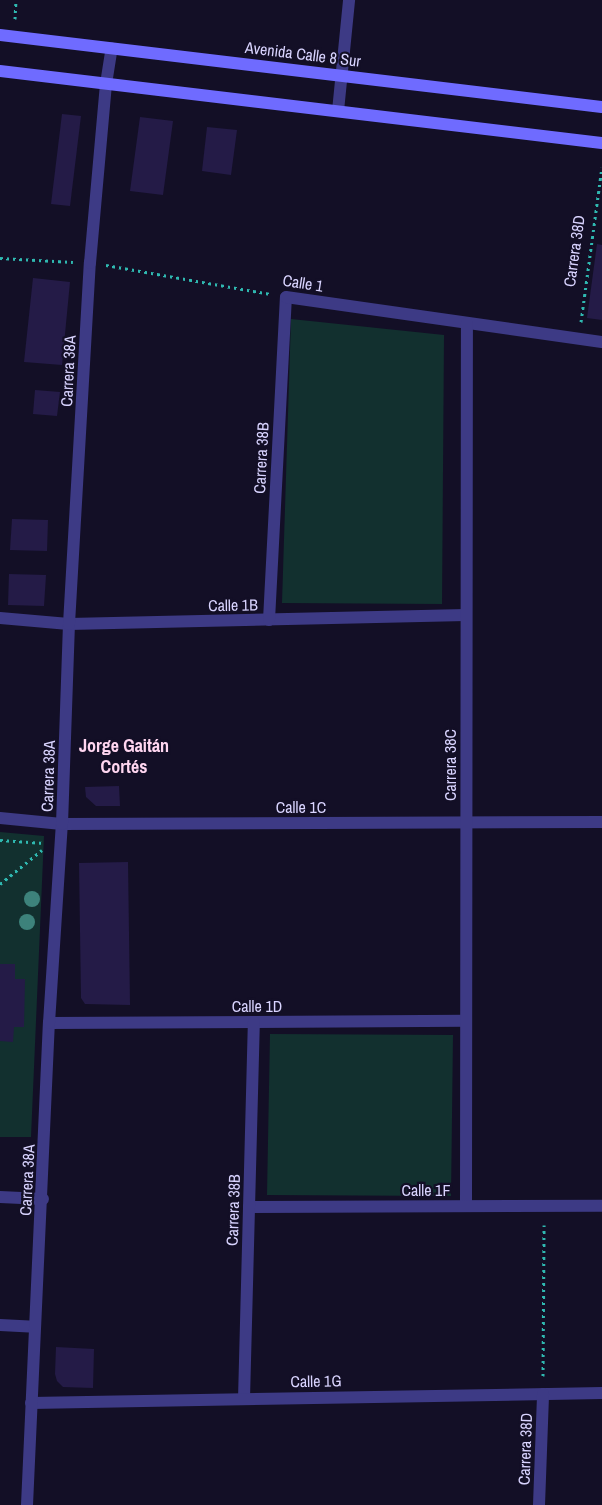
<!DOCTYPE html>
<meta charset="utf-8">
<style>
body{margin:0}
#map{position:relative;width:602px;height:1505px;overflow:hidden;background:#130f26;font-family:"Archivo Narrow",sans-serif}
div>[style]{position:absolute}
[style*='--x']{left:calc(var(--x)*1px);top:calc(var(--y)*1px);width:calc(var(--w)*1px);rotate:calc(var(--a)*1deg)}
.green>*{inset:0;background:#12302f}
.building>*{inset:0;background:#241b47}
.path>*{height:3px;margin-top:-1.5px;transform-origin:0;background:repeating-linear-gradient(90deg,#2fb8b0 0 2.5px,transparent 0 6.5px)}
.street>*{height:12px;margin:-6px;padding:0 6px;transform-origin:6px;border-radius:6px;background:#3d3a85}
.secondary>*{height:12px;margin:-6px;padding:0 6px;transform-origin:6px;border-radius:6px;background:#6f6bff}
.trees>*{width:16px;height:16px;margin:-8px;border-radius:50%;background:#3d827b}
span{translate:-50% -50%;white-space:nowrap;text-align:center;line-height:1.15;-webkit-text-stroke:4.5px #130f26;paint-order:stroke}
.street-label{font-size:16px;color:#d9d4ff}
.neighbourhood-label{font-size:18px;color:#ffd6f0;font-weight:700}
</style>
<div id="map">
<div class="green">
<i style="clip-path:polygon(291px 319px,444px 335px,442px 604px,282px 603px)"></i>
<i style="clip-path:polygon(0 832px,44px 836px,31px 1137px,0 1137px)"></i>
<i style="clip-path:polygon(270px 1034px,453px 1035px,451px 1196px,267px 1195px)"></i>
</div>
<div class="building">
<i style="clip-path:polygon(62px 114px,81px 116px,70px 206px,51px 204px)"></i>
<i style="clip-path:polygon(140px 117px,173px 121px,163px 195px,130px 191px)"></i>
<i style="clip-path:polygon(207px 127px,237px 130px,231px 175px,202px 171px)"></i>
<i style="clip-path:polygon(597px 244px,602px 245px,602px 320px,587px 318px)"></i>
<i style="clip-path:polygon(33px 278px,70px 282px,62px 365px,24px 362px)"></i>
<i style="clip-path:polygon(35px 390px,60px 392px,57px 416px,33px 414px)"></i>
<i style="clip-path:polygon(12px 519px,48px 520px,47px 551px,10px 550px)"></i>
<i style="clip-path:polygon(9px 574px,46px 575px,44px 606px,8px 605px)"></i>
<i style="clip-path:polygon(119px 786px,120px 806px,96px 806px,86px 797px,85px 787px)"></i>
<i style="clip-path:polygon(128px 862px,130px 1005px,85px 1004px,81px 998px,79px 863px)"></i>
<i style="clip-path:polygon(0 964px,15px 964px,15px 979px,25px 979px,24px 1027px,14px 1027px,13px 1042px,0 1041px)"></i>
<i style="clip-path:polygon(56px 1347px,94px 1349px,93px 1388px,63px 1387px,57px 1381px,55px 1374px)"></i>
</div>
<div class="path">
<i style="--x:15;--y:19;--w:19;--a:-87"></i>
<i style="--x:0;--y:258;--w:73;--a:3.1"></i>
<i style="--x:106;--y:265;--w:167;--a:10"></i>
<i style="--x:581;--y:322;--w:156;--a:-82.3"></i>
<i style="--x:0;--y:840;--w:44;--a:3.9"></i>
<i style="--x:0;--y:884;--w:54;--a:-39"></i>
<i style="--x:543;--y:1376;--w:151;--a:-89.6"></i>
</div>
<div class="street">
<i style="--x:338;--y:111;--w:112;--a:-84.3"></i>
<i style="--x:0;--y:618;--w:69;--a:5"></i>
<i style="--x:69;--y:624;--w:397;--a:-1.3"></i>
<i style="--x:269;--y:620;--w:323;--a:-87"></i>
<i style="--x:286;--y:297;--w:319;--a:8.1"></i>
<i style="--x:0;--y:818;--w:62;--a:5.5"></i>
<i style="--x:62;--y:824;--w:540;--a:-0.21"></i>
<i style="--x:49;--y:1023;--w:417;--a:-0.3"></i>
<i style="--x:0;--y:1197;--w:43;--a:2.7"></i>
<i style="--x:466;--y:1206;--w:883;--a:-89.94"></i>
<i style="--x:249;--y:1207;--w:353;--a:-0.2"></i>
<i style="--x:0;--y:1325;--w:34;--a:3"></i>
<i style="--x:244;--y:1399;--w:377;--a:-88.5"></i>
<i style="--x:31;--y:1403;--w:571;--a:-1"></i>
<i style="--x:27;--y:1505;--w:483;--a:-87.4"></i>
<i style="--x:49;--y:1023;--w:199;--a:-86.3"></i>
<i style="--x:62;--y:824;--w:200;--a:-88"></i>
<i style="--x:69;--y:624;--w:362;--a:-86.7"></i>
<i style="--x:90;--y:263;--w:180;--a:-84.9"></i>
<i style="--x:106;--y:84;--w:36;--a:-81"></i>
<i style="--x:539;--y:1505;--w:111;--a:-87.9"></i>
</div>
<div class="secondary">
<i style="--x:0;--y:35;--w:606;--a:6.82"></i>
<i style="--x:0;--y:71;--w:606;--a:6.82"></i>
</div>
<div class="trees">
<i style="left:32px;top:899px"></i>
<i style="left:27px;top:922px"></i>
</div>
<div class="street-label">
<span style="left:303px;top:54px;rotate:7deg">Avenida Calle 8 Sur</span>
<span style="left:574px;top:251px;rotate:-82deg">Carrera 38D</span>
<span style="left:303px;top:283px;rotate:9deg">Calle 1</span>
<span style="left:68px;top:371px;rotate:-87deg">Carrera 38A</span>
<span style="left:261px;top:458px;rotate:-87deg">Carrera 38B</span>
<span style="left:233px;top:605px;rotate:-1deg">Calle 1B</span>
<span style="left:450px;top:765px;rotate:-90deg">Carrera 38C</span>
<span style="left:48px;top:776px;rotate:-88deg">Carrera 38A</span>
<span style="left:301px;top:807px">Calle 1C</span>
<span style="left:257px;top:1006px">Calle 1D</span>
<span style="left:27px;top:1180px;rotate:-87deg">Carrera 38A</span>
<span style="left:426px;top:1190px">Calle 1F</span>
<span style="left:233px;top:1210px;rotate:-88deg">Carrera 38B</span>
<span style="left:316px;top:1381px;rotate:-1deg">Calle 1G</span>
<span style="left:525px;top:1449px;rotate:-88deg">Carrera 38D</span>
</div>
<div class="neighbourhood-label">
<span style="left:124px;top:757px">Jorge Gaitán<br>Cortés</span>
</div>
</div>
